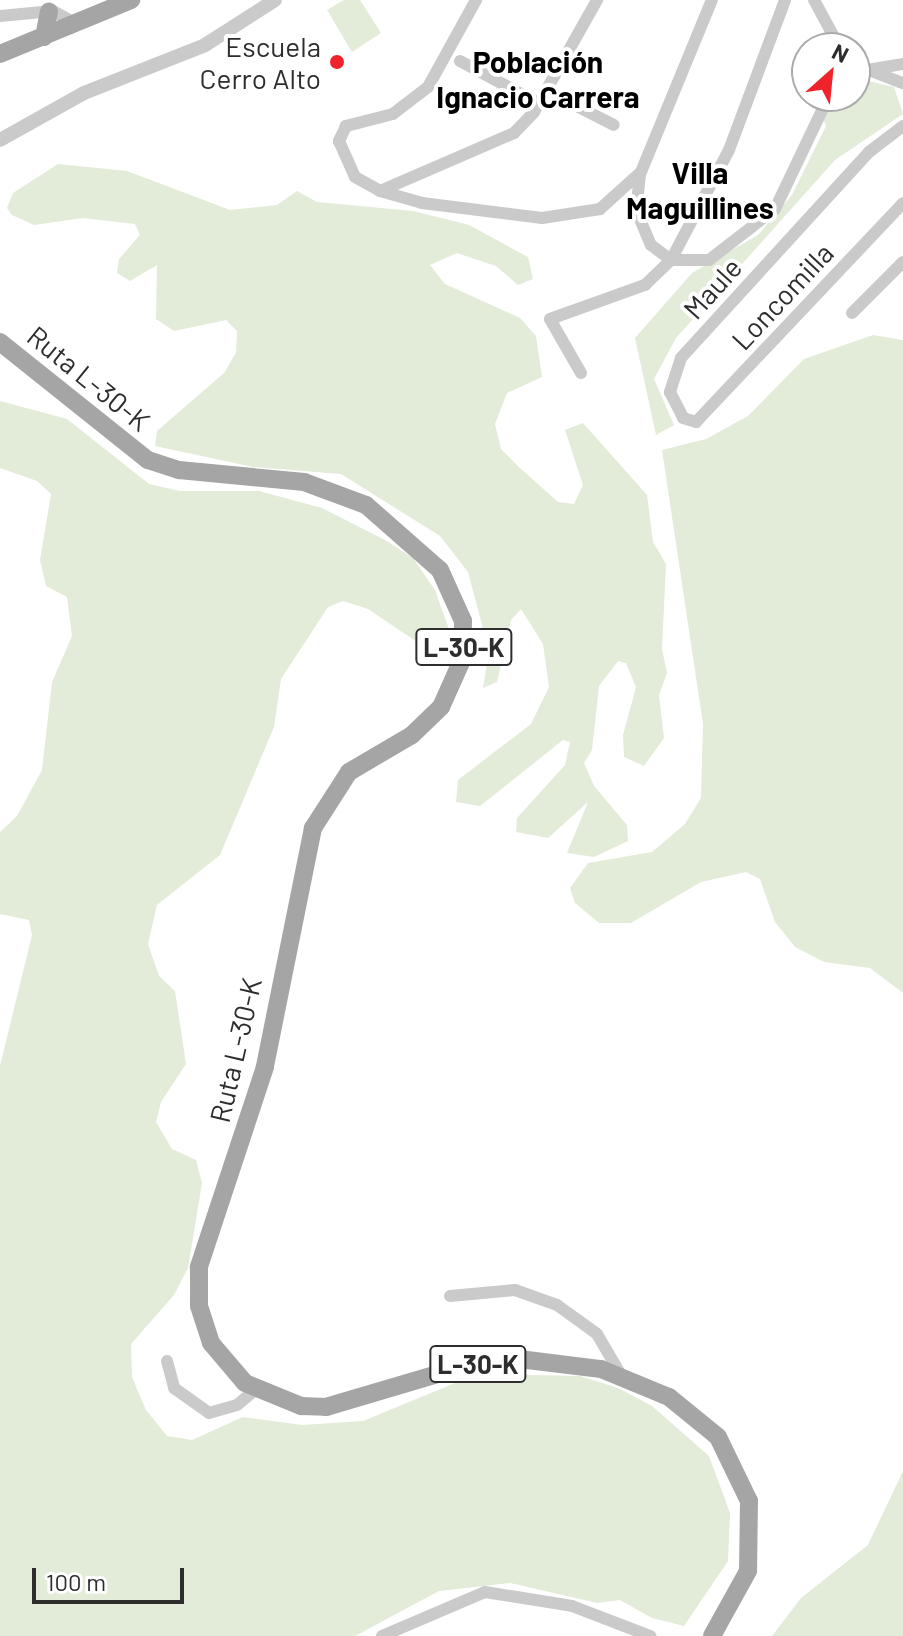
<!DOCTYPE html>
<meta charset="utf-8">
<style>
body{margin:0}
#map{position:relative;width:903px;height:1636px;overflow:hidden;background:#fff;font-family:Barlow,sans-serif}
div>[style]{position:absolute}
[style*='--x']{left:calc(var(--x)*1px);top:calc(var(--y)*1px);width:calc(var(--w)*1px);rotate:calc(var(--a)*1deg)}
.green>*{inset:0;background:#e2ecd9}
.minor>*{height:12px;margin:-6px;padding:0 6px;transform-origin:6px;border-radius:6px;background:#cacaca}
.tertiary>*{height:14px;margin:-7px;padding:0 7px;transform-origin:7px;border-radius:7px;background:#cacaca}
.primary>*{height:18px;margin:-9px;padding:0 9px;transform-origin:9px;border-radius:9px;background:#a5a5a5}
.dots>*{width:22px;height:22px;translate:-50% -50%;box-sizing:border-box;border:4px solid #fff;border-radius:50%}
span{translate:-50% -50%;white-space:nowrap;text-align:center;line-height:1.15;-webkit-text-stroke:8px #fff;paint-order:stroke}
.shield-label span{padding:2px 6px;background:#fff;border:2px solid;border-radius:6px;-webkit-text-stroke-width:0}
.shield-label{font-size:26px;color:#2d2d2d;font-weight:700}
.poi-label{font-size:28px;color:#2d2d2d}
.right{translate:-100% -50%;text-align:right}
.street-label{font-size:28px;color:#2d2d2d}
.neighbourhood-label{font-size:30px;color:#000;font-weight:700}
.north{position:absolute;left:791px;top:32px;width:80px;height:80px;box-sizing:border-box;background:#fff;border:2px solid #ababab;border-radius:50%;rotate:27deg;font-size:22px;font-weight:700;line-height:32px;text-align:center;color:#2d2d2d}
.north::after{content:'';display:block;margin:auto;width:28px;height:36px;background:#f0222b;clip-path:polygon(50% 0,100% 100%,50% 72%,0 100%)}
.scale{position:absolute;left:32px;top:1568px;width:152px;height:36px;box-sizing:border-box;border:4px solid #2d2d2d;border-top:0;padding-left:10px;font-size:24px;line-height:28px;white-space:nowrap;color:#2d2d2d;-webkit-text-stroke:6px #fff;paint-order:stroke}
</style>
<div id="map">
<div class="green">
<i style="clip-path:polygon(344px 0,360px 0,381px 33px,352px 52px,327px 10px)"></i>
<i style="clip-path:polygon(855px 78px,894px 87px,903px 114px,835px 160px,676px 338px,654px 379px,674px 425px,656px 435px,635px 338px,692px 273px,758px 235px,792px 195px,826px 126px,823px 118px,835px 96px,855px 96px)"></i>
<i style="clip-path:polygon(58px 164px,127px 171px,230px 210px,277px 205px,297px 191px,317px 202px,413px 211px,469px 225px,528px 257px,533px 279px,518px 285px,496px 266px,457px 253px,430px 265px,445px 284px,520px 318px,536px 336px,542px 377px,507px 393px,495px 424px,501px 449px,520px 468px,558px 502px,574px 504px,583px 485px,565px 430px,583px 423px,647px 495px,653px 542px,666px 564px,662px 649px,667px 673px,659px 695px,664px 738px,644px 766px,624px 757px,623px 735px,636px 687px,626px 663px,618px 661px,599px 686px,592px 750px,584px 763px,594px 786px,627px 825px,628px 841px,594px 857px,567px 853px,588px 802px,548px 838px,516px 832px,517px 818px,565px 765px,570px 742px,563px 740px,480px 806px,456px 802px,458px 780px,531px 724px,549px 687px,543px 644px,521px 609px,511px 620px,497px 682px,483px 688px,489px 651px,468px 572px,440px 536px,341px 474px,253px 467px,155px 446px,157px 431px,224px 373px,236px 353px,237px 331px,226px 320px,174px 331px,156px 319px,157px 265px,130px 281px,117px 273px,119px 259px,140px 235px,135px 224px,83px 218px,34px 225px,12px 215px,7px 208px,13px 193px)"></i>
<i style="clip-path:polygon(873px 335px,903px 340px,903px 993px,870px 968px,824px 962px,795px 947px,775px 922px,760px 879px,746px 872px,701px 882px,631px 923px,599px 923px,575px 903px,570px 888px,588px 863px,652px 852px,685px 824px,701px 798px,703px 724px,662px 450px,706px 439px,748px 416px,804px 359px)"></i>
<i style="clip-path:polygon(0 401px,67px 419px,149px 484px,180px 491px,259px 491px,322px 508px,385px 540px,413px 558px,435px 590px,450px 632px,450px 647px,426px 648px,368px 609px,343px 601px,328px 607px,281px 679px,274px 727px,220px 855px,157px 905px,148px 944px,159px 976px,175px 991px,186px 1064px,161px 1102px,156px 1122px,172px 1149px,196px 1160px,202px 1183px,188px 1268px,174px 1295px,131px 1344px,132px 1377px,146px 1410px,167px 1436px,192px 1440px,243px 1417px,302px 1425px,363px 1421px,477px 1374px,580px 1376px,618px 1388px,652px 1406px,709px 1456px,730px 1513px,728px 1561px,684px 1626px,652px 1618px,620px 1600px,597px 1603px,510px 1583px,439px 1591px,355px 1636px,0 1636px,0 1066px,32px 935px,29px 920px,0 914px,0 832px,17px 816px,42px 770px,52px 682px,72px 636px,67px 597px,46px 586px,40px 560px,51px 494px,37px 481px,0 468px)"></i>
<i style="clip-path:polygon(903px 1471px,903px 1636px,772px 1636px,801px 1598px,868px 1545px)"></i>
</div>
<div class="minor">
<i style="--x:476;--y:0;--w:99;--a:118.9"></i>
<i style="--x:428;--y:87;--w:44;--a:142.4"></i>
<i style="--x:393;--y:114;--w:49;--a:165.7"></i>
<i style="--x:346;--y:126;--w:17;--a:115"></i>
<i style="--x:339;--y:141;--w:39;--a:66"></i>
<i style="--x:355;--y:177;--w:29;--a:29"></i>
<i style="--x:380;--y:191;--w:44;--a:15.9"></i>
<i style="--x:422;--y:203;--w:121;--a:7.1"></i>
<i style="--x:542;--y:218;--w:59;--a:-8.8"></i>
<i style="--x:600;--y:209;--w:55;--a:-42.1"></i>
<i style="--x:641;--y:172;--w:186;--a:-67.6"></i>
<i style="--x:814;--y:0;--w:55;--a:61.6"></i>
<i style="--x:0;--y:16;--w:53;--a:-5.4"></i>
<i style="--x:53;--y:11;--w:25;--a:29"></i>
<i style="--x:460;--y:61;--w:89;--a:28.3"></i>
<i style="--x:866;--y:69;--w:40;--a:21"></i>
<i style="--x:855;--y:72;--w:49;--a:-9.5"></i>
<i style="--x:545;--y:90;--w:77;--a:26.9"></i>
<i style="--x:903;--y:126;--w:43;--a:142.6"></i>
<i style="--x:869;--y:152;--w:279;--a:132.4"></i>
<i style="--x:681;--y:358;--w:36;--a:108"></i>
<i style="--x:670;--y:392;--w:29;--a:63"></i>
<i style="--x:683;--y:418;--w:14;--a:17"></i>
<i style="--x:696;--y:422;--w:301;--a:-46.6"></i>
<i style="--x:640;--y:174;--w:36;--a:96"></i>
<i style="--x:636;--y:210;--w:38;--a:67"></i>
<i style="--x:651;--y:245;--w:25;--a:37"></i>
<i style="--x:671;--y:260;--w:38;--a:0"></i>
<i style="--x:709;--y:260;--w:83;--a:-37.7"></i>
<i style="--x:775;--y:209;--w:125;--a:-64.5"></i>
<i style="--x:380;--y:191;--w:146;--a:-23.4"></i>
<i style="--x:514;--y:133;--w:29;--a:-46"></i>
<i style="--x:534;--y:112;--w:129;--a:-60.6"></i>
<i style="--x:852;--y:313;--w:72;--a:-45"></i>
<i style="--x:581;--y:373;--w:62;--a:-119.9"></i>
<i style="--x:550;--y:319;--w:101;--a:-19.7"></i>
<i style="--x:645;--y:285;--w:36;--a:-44"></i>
<i style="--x:671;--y:260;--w:124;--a:-62.2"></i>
<i style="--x:729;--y:150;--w:160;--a:-69.5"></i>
<i style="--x:450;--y:1296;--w:65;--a:-5.3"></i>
<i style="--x:515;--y:1290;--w:45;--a:19.7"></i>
<i style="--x:557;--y:1305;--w:49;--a:35.9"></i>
<i style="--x:597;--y:1334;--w:48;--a:59.7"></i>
<i style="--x:167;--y:1361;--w:28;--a:75"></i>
<i style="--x:174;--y:1388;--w:43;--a:35.5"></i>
<i style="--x:209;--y:1413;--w:29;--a:-16"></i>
<i style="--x:237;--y:1405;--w:23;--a:-40"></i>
<i style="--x:382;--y:1636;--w:112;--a:-23.1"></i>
<i style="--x:485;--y:1592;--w:88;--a:9.1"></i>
<i style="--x:572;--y:1606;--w:84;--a:21"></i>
</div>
<div class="tertiary">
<i style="--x:0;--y:140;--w:96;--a:-29.2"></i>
<i style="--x:84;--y:93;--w:130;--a:-21.6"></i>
<i style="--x:205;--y:45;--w:83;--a:-32.7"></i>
</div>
<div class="primary">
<i style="--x:44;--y:37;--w:26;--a:-79"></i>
<i style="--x:0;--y:54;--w:142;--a:-22.4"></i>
<i style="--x:0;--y:342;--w:189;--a:38.6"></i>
<i style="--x:148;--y:460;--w:33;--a:18"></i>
<i style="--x:179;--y:470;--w:126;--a:5.5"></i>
<i style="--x:304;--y:482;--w:66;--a:20.4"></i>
<i style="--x:366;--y:505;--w:98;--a:41.3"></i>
<i style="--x:440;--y:570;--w:56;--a:65.7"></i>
<i style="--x:463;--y:621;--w:39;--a:91"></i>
<i style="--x:462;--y:660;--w:51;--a:114.1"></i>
<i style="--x:441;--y:707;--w:40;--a:136"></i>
<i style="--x:412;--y:735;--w:73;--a:149.6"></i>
<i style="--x:349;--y:772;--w:67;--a:122.7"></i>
<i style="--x:313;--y:828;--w:244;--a:101.4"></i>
<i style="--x:265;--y:1067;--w:211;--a:108.3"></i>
<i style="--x:199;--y:1267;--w:39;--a:90"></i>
<i style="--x:199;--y:1306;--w:39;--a:72"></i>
<i style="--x:211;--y:1343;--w:52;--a:49.6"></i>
<i style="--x:245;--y:1383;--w:61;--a:22.3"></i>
<i style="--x:301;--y:1406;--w:25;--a:2"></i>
<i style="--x:326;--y:1407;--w:138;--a:-16.5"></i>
<i style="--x:458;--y:1368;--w:62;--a:-8.4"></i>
<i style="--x:519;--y:1359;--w:83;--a:7"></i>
<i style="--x:601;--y:1369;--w:74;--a:22.4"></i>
<i style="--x:669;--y:1397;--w:63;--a:39.2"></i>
<i style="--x:718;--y:1437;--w:71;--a:64.2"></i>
<i style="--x:749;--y:1501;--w:70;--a:90.8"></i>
<i style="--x:748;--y:1571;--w:74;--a:119"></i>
</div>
<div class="dots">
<i style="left:337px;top:62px;background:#f0222b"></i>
</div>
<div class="shield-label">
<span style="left:464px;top:647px">L-30-K</span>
<span style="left:478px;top:1364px">L-30-K</span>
</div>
<div class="poi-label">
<span class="right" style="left:321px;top:62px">Escuela<br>Cerro Alto</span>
</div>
<div class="street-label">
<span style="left:712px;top:288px;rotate:-48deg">Maule</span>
<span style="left:782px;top:296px;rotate:-47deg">Loncomilla</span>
<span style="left:89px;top:378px;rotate:39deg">Ruta L-30-K</span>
<span style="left:235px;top:1050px;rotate:-77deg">Ruta L-30-K</span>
</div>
<div class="neighbourhood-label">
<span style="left:538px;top:78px">Población<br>Ignacio Carrera</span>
<span style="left:700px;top:189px">Villa<br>Maguillines</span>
</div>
<div class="north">N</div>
<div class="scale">100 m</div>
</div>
